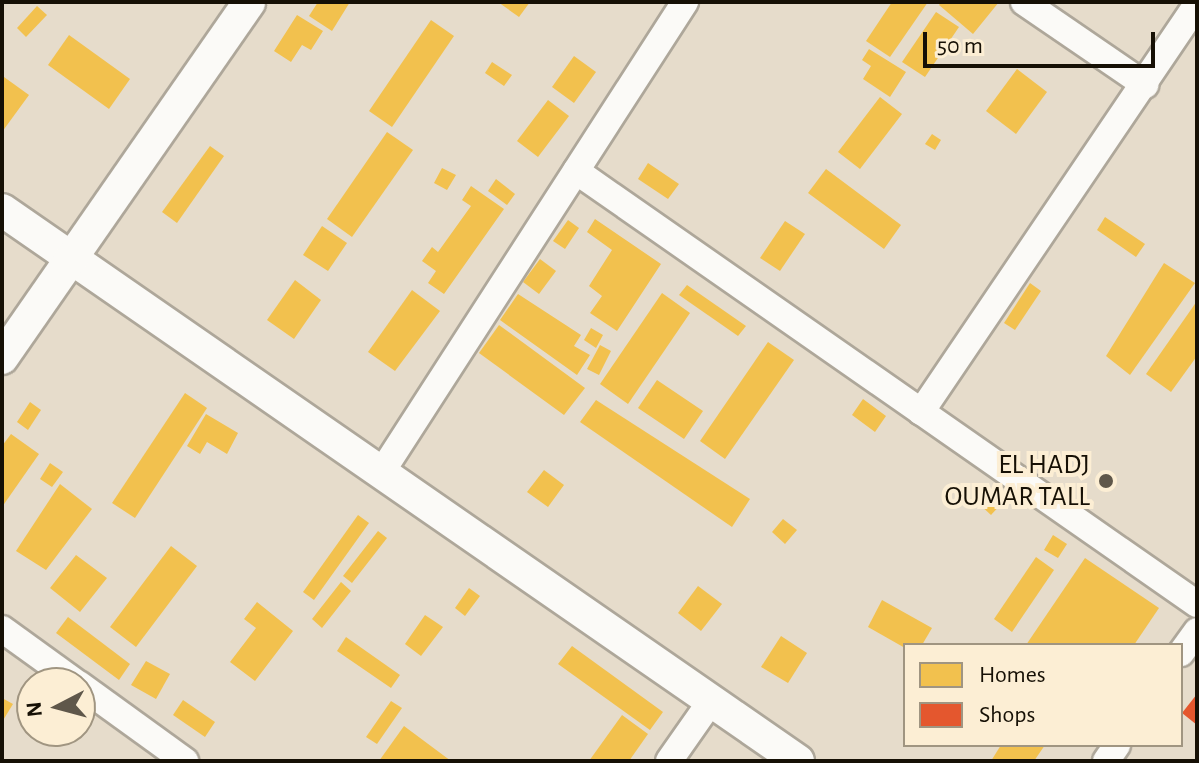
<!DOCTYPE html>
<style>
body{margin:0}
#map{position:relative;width:1199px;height:763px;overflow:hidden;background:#e6dccb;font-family:"Alegreya Sans",sans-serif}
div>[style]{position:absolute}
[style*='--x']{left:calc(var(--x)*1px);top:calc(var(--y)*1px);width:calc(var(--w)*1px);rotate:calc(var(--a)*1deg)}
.homes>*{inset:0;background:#f2c14e}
.shops>*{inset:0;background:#e4572e}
.roads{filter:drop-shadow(2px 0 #aea79a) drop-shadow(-2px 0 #aea79a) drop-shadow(0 2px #aea79a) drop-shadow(0 -2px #aea79a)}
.minor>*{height:26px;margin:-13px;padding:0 13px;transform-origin:13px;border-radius:13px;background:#fbfaf7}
.tertiary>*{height:32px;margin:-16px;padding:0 16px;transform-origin:16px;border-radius:16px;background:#fbfaf7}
.dots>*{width:22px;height:22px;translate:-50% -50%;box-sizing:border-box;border:4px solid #fceed4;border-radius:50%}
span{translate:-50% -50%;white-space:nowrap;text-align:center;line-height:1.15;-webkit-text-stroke:8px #fceed4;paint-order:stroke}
.poi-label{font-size:28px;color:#161005}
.right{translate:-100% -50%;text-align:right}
.frame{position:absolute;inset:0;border:4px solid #161005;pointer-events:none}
.legend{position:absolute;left:903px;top:643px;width:280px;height:104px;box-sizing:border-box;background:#fceed4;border:2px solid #a09581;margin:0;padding:10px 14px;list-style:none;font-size:24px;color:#161005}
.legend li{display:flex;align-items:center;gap:16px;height:40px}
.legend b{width:40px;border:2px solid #a09581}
.north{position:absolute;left:16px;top:667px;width:80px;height:80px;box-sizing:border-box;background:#fceed4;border:2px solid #a09581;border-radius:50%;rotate:264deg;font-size:22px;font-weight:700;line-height:32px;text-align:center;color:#161005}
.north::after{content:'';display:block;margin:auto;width:28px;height:36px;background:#5f574a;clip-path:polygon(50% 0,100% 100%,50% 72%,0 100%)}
.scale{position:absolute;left:923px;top:32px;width:232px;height:36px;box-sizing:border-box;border:4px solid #161005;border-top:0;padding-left:10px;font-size:24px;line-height:28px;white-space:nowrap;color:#161005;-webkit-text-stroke:6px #fceed4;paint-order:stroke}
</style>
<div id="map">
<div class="homes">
<i style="clip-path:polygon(318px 2px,350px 2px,332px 31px,309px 16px)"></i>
<i style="clip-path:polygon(498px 2px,530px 2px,519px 17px)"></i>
<i style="clip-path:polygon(892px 2px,928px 2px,890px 57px,866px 41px)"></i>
<i style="clip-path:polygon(941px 2px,999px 2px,973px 34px,939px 5px)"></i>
<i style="clip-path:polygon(37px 6px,47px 15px,26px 37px,17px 28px)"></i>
<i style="clip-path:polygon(936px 12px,959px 27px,925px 77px,902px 62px)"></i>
<i style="clip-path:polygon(297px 15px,323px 31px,311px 50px,302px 45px,291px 62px,274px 51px)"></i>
<i style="clip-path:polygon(431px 20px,454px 36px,392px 127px,369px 111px)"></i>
<i style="clip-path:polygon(69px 35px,130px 79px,109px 109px,48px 65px)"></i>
<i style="clip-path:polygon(869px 49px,906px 72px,890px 97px,863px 79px,871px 66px,862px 60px)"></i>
<i style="clip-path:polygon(574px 56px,596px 72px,574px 103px,552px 87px)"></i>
<i style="clip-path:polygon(492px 62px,512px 75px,504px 86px,485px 73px)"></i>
<i style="clip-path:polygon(1017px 69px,1047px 92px,1016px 134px,986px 111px)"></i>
<i style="clip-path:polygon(4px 77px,29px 95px,2px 132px,2px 80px)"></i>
<i style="clip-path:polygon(880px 97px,902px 114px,860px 169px,838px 152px)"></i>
<i style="clip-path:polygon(548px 100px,569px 116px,538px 157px,517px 141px)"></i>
<i style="clip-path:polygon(387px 132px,413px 150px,352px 237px,327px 219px)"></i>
<i style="clip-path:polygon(932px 134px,941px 140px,935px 150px,925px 144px)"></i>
<i style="clip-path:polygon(210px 146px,224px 156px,177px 223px,162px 212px)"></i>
<i style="clip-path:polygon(648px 163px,679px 184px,668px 199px,638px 179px)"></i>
<i style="clip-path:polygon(442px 168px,456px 175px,447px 190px,434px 183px)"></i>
<i style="clip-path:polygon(826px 169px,901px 225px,884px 249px,808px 193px)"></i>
<i style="clip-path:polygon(496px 179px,515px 194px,507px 205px,488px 191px)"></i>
<i style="clip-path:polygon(471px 186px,504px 209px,444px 294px,428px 283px,436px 271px,422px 261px,432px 247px,438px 252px,471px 206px,462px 200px)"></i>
<i style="clip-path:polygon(1105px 217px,1145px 244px,1136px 257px,1097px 230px)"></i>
<i style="clip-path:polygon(595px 219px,661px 264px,617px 331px,590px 313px,602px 296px,589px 286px,612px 250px,587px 232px)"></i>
<i style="clip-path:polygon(568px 220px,579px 228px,565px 249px,553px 241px)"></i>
<i style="clip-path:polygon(785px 221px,805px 234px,780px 271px,760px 258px)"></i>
<i style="clip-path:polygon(322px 226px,347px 243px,328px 271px,303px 255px)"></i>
<i style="clip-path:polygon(540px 259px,556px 271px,539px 294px,523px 282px)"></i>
<i style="clip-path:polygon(1164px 263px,1195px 283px,1130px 375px,1106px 356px)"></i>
<i style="clip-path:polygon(295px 280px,321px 300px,294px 339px,267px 320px)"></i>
<i style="clip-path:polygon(1030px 283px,1041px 291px,1015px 330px,1004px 323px)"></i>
<i style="clip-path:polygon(687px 285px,746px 326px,738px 336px,679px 295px)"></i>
<i style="clip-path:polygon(412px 290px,440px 311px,395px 371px,368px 352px)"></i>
<i style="clip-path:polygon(662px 293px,690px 313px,628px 404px,600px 384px)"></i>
<i style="clip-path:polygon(518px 294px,581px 335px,574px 346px,590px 355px,577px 375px,500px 320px)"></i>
<i style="clip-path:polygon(1197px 301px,1197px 356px,1171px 392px,1146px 374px)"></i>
<i style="clip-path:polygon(499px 325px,585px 388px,564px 415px,479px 353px)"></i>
<i style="clip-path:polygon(591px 328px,603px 335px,596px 348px,584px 340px)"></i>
<i style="clip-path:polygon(768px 342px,794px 360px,725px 459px,700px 441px)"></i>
<i style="clip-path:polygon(600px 345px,611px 351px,599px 375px,587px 369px)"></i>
<i style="clip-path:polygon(657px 380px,703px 411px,684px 439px,638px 408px)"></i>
<i style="clip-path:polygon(185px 393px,207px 408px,135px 518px,112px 503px)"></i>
<i style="clip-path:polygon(863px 399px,886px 416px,875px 432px,852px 415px)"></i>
<i style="clip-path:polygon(596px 400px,750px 499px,732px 527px,580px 422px)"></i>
<i style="clip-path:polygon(30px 402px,41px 410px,28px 430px,17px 422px)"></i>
<i style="clip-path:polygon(206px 414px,238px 433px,227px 454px,207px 442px,200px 454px,187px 446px)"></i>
<i style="clip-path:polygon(11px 434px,39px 454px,2px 507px,2px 446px)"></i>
<i style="clip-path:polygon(50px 463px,63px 472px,52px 487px,40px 479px)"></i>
<i style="clip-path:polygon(544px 470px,564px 485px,548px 507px,527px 492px)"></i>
<i style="clip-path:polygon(60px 484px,92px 509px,46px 570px,16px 551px)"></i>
<i style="clip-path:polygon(991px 491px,1003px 502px,991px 515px,979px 504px)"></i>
<i style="clip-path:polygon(358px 515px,369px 523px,314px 600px,303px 592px)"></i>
<i style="clip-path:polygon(783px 519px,797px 530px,785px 544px,772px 532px)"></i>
<i style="clip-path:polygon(378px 531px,387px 538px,352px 583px,343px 576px)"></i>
<i style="clip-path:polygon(1053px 535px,1067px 544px,1058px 558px,1044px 550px)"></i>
<i style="clip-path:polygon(171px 546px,197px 566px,136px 647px,110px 627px)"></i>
<i style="clip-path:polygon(76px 555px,107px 578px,80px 612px,50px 588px)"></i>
<i style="clip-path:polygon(1036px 557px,1054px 570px,1012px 632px,994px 619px)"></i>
<i style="clip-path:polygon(1085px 558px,1159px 608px,1134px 645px,1026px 645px)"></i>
<i style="clip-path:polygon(341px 582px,351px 591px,322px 628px,312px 619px)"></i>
<i style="clip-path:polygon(698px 586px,722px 604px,701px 631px,678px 613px)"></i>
<i style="clip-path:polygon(469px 588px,480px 596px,465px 616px,455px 608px)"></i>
<i style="clip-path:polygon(882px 600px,932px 628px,922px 645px,905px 648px,868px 627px)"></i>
<i style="clip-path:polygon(257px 602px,293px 631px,255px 681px,230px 662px,256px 628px,244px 619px)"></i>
<i style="clip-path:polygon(425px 615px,443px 627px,421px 656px,405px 644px)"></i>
<i style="clip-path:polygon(68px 617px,130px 664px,119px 680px,56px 633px)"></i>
<i style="clip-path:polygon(781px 636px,807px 653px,788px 683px,761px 667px)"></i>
<i style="clip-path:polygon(346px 637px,400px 675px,391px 688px,337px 651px)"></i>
<i style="clip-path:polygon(572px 646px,663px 712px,650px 730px,558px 664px)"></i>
<i style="clip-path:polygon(146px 661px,170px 674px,156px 699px,131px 685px)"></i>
<i style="clip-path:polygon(2px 698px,13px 704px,2px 722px)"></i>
<i style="clip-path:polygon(183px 700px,215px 722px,205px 737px,173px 715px)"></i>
<i style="clip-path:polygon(391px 701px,402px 708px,377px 744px,366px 737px)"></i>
<i style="clip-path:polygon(622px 715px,648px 734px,629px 761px,589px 761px)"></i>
<i style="clip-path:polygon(404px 726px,451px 761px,379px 761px)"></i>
<i style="clip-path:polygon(1001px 745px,1045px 745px,1034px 761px,991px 761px)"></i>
</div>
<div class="shops">
<i style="clip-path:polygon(1197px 694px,1197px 725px,1182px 713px)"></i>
</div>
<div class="roads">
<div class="minor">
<i style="--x:1024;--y:2;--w:147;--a:34.4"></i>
<i style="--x:576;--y:171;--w:757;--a:34.89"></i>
<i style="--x:921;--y:412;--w:492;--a:-55.9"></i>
<i style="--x:381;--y:473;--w:561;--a:-57.16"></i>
<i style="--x:2;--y:629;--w:92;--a:35.8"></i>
<i style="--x:1181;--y:653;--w:27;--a:-54"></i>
<i style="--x:80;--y:685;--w:130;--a:35.9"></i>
<i style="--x:669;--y:761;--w:73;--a:-55"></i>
<i style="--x:1106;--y:761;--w:19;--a:-55"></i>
</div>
<div class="tertiary">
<i style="--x:2;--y:210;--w:968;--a:34.69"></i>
<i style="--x:2;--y:358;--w:433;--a:-55.2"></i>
</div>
</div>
<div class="dots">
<i style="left:1106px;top:481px;background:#5f574a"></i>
</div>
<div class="poi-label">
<span class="right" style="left:1090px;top:481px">EL HADJ<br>OUMAR TALL</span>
</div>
<div class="frame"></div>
<ul class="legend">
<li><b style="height:22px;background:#f2c14e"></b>Homes</li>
<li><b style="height:22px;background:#e4572e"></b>Shops</li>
</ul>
<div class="north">N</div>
<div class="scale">50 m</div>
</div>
